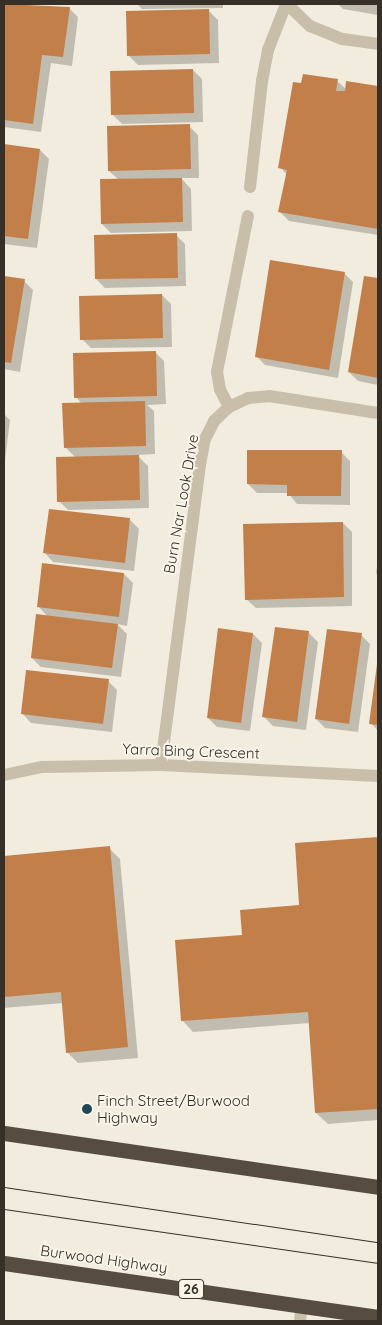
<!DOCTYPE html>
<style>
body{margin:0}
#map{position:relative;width:382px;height:1325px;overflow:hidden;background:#f1ecdd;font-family:Quicksand,sans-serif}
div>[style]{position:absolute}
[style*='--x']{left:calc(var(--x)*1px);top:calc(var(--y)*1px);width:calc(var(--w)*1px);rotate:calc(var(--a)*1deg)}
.shadow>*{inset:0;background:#0003}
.building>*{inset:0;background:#c27f4a}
.minor>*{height:12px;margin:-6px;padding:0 6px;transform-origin:6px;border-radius:6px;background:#c9bea9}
.highway>*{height:15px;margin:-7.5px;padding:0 7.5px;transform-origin:7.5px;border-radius:7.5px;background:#574c40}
.tram>*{height:1px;margin:-0.5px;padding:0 0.5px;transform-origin:0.5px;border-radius:0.5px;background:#373029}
.dots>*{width:14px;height:14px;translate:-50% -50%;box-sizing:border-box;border:2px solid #f9f5e9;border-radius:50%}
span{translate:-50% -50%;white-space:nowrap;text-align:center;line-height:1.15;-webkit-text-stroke:4px #f9f5e9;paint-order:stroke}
.shield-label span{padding:1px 4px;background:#f9f5e9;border:1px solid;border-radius:4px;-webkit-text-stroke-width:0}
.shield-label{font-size:14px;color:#373029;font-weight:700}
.street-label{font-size:15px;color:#373029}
.poi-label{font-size:15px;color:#373029}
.left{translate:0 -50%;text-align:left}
.frame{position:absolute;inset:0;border:5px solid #373029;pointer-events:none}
</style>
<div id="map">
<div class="shadow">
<i style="clip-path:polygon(4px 4px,69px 8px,78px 17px,72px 66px,51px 63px,41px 132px,4px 127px)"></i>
<i style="clip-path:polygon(137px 4px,223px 4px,223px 8px,142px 9px)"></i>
<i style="clip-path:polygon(338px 4px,378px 4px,378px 15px,343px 9px)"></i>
<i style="clip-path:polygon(209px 11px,218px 20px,219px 63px,138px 65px,129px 56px)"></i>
<i style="clip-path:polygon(193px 70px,202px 79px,203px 122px,122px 124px,113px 115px)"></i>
<i style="clip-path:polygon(337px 81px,346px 89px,347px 82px,378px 88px,378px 235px,289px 221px,280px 212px,287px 175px,280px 167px,302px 84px)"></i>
<i style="clip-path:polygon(189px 126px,198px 135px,199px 178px,181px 178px,191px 189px,192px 231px,111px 233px,102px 224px,119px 180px,109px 171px)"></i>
<i style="clip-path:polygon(4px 146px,40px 150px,49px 159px,37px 248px,4px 244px)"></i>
<i style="clip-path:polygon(176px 235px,185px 244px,186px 286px,105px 288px,96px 279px)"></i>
<i style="clip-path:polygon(344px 273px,353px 282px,338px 378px,265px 365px,256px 356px)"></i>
<i style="clip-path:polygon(4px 277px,24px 281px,33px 290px,20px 372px,4px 369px)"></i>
<i style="clip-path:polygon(365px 277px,378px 279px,378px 385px,358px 381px,349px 372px)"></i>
<i style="clip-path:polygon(162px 295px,171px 304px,172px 347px,91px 348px,82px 339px)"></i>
<i style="clip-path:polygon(155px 352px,164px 361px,166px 404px,147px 405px,154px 411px,155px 454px,137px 455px,148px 466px,149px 508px,68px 510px,59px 501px,76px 458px,65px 447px,82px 404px,76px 397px)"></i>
<i style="clip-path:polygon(4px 414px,10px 420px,4px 468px)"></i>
<i style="clip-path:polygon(341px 452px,350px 461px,350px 505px,297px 504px,288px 493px,257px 493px,248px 484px)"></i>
<i style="clip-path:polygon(50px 510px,130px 520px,139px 529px,134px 571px,53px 562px,44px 552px)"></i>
<i style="clip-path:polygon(343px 523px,352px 532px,352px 606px,256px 608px,246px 599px)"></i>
<i style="clip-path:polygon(378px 559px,378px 576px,376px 573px)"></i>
<i style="clip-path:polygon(124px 574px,133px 583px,127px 626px,117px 624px,127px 634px,121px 677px,41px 667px,32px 658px,48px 617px,38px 606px)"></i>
<i style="clip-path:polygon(220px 629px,253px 634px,262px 643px,250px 731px,217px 727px,208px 718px)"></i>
<i style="clip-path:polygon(309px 633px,318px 642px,306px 730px,273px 726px,264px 717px)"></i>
<i style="clip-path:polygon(361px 635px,370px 644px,358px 732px,325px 728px,316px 719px)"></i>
<i style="clip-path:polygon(378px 665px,378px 731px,371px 723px)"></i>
<i style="clip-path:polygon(108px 681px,117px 690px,112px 732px,31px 723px,22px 713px)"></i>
<i style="clip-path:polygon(378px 839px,378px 1120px,328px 1124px,316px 1113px,310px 1023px,193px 1032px,182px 1020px,244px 936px,301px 907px,296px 844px)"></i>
<i style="clip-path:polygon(109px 848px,120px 859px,138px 1058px,78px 1063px,67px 1052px,63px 1003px,4px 1008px,4px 857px)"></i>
</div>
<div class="building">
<i style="clip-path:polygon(4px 4px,70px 7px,63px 57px,42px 55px,33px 124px,4px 120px)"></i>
<i style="clip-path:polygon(209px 9px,210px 54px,127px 56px,126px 11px)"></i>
<i style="clip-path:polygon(193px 69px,194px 113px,111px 115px,110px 71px)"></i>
<i style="clip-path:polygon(303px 74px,338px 79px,336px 91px,345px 91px,346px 81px,378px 86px,378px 229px,278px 212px,287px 170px,278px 168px,293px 82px,301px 83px)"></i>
<i style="clip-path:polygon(190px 124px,191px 169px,108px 171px,107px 126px)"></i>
<i style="clip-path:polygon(4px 144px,40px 149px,28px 239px,4px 236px)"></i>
<i style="clip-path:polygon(182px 178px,183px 222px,101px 224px,100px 179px)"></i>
<i style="clip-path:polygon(177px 233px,178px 278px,95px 279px,94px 235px)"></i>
<i style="clip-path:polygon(270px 260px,345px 272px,329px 370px,255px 357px)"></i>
<i style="clip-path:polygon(4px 276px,25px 279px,11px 363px,4px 362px)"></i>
<i style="clip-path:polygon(364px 276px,378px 278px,378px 378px,348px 372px)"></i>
<i style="clip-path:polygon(162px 294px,163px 338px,80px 340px,79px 296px)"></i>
<i style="clip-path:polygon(156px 351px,157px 396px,74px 398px,73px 353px)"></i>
<i style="clip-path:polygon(145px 401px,146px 446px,64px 448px,62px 403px)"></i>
<i style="clip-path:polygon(247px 450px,342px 450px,341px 496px,287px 496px,287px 485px,247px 484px)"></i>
<i style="clip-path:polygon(139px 455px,140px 500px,57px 502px,56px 457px)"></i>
<i style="clip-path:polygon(49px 509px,130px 518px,125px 563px,43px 553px)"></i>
<i style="clip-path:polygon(343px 522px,344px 597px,245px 600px,243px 524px)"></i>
<i style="clip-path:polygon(42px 563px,124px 573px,119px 617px,37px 607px)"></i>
<i style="clip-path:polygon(36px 614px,118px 624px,112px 668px,31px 658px)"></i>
<i style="clip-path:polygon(275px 627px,309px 631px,297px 722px,262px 717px)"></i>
<i style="clip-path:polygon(218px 628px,253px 633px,241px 723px,207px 718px)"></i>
<i style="clip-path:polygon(327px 629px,362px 633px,349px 724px,315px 719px)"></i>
<i style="clip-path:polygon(377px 664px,378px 664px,378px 725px,369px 724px)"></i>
<i style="clip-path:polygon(26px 670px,109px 679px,103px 724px,21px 714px)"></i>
<i style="clip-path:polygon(378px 837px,378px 1109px,315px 1113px,308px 1012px,181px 1021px,175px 940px,242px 935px,240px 910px,299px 905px,295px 843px)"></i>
<i style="clip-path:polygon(110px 846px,128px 1047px,66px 1053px,61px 992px,4px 997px,4px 856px)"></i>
</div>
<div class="minor">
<i style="--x:287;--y:4;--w:32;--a:44"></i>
<i style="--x:310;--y:26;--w:35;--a:22"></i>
<i style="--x:343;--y:39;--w:35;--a:8"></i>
<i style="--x:250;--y:187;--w:107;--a:-83.5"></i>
<i style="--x:262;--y:81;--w:32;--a:-79"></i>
<i style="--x:268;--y:50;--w:49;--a:-68.6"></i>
<i style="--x:229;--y:407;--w:20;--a:-117"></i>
<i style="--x:220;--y:389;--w:17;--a:-100"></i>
<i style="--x:217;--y:372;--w:159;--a:-78.8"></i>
<i style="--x:161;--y:765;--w:304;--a:-82.6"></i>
<i style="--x:200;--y:464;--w:25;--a:-79"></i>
<i style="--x:205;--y:439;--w:20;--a:-63"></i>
<i style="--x:214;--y:421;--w:21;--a:-43"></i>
<i style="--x:229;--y:407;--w:21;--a:-25"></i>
<i style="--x:248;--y:398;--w:21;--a:-5"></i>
<i style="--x:269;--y:396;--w:110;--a:8.9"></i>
<i style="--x:4;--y:775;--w:39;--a:-12"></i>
<i style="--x:42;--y:767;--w:119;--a:-1"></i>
<i style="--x:161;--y:765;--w:217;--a:2.9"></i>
<i style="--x:300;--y:1321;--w:16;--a:-83"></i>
</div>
<div class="highway">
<i style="--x:4;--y:1133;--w:378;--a:8.2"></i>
<i style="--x:4;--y:1263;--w:378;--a:8.2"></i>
</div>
<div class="tram">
<i style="--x:4;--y:1187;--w:378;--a:8.4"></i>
<i style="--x:4;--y:1209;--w:378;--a:8.2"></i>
</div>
<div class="dots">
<i style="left:87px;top:1109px;background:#1f4857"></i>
</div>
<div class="shield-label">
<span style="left:191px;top:1289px">26</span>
</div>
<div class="street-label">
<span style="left:181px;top:504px;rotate:-80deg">Burn Nar Look Drive</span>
<span style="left:191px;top:751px;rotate:2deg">Yarra Bing Crescent</span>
<span style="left:104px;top:1259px;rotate:8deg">Burwood Highway</span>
</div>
<div class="poi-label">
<span class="left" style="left:97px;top:1109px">Finch Street/Burwood<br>Highway</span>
</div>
<div class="frame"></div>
</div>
